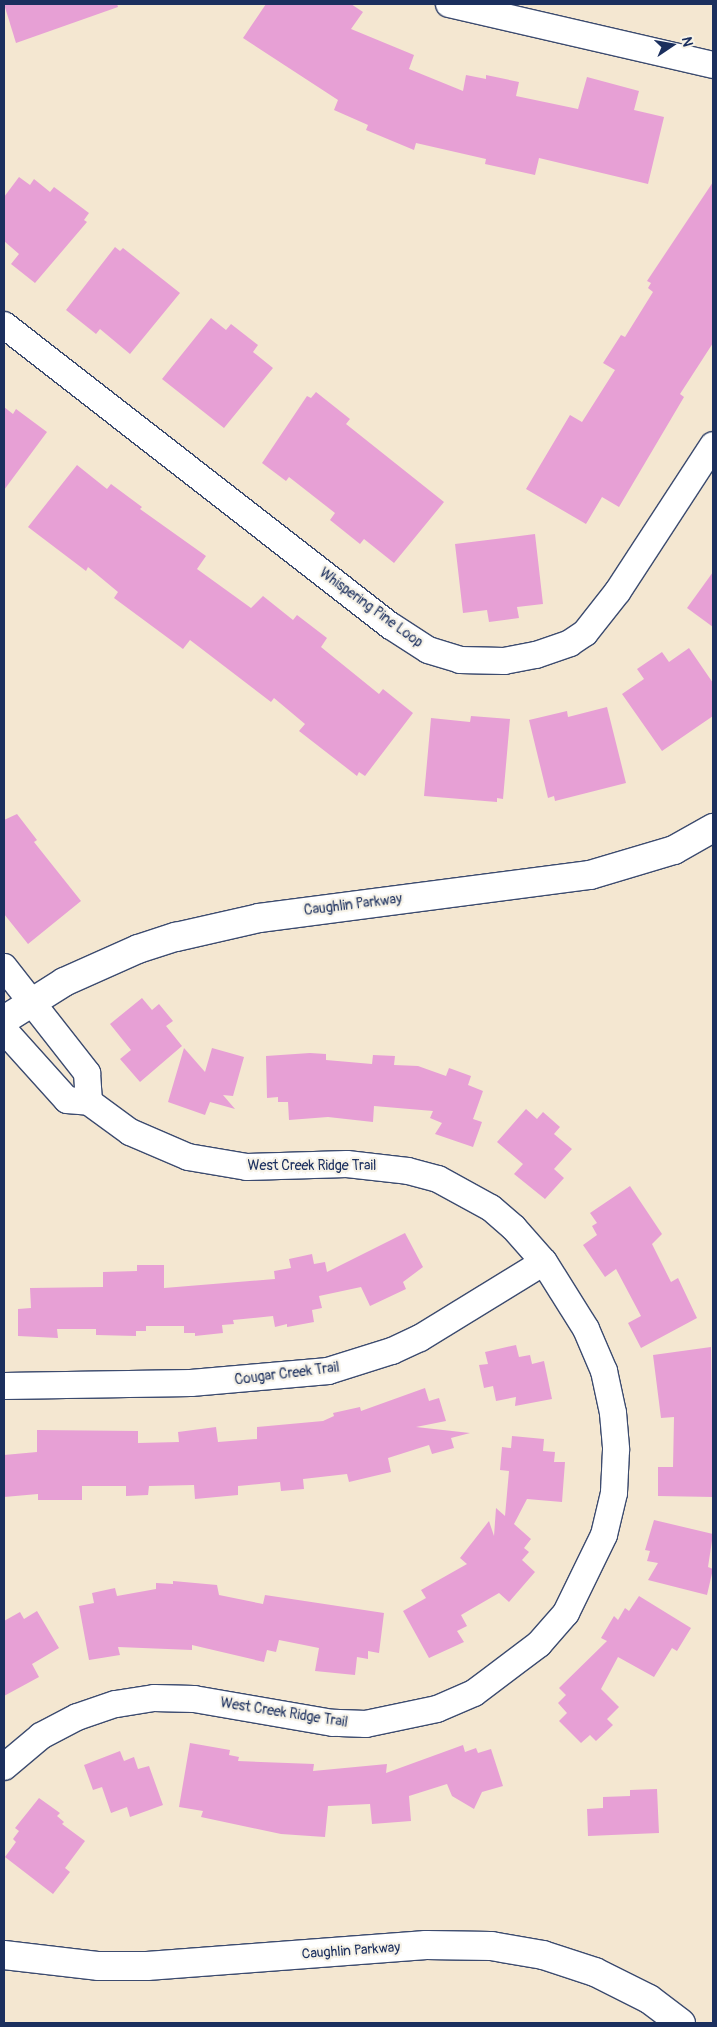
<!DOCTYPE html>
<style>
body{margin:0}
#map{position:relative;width:717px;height:2027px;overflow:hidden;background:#f4e7d1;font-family:Pangolin,sans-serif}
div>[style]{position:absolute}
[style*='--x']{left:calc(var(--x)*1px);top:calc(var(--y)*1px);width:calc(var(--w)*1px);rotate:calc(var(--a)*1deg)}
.building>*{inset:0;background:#e7a0d5}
.roads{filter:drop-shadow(1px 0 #3c4b6f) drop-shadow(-1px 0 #3c4b6f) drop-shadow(0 1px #3c4b6f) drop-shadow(0 -1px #3c4b6f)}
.minor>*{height:26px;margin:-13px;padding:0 13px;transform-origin:13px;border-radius:13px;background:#fff}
.tertiary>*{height:28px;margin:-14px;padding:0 14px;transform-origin:14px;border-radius:14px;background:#fff}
span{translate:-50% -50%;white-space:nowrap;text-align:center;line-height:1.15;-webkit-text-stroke:4.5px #f7f3e8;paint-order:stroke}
.street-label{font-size:14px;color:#1b2f5e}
.frame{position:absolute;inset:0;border:5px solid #1b2f5e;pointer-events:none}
.north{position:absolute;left:647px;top:20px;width:50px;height:50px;-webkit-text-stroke:4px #f7f3e8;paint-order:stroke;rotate:78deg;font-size:14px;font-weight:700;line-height:20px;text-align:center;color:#1b2f5e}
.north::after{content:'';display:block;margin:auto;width:18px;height:22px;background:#1b2f5e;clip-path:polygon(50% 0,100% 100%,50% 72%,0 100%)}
</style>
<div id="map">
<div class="building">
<i style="clip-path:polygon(4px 4px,117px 4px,118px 7px,16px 43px)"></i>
<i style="clip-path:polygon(266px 4px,351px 4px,363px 12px,351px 29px,414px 55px,409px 69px,463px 91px,466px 75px,486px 79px,486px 75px,519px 82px,516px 96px,578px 109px,587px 77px,639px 91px,634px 110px,664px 117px,648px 184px,539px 158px,535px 175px,485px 164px,486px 159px,416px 143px,414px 150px,366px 130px,368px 125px,334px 110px,338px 100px,243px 38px)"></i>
<i style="clip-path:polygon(19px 177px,30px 185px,34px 179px,50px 192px,54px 187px,89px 213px,84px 220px,87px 222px,35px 283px,11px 264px,19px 254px,4px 241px,4px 197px)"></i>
<i style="clip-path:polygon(713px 182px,713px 343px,680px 394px,684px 397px,619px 507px,602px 497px,586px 524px,526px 489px,570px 415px,582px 422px,615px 370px,603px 363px,621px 335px,625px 337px,653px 292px,648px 288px,651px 283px,647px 281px)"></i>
<i style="clip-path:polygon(115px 247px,120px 251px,123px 248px,180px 293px,130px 354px,100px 329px,96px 334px,66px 310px)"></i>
<i style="clip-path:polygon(211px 318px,226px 330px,231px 324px,258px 345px,253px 352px,273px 368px,224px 428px,162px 379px)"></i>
<i style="clip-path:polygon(316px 392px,350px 419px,346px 424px,444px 502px,394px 563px,364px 539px,360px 544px,330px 520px,335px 513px,289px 477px,286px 481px,262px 463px,307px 396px,311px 398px)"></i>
<i style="clip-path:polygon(4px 407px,13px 414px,16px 409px,47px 432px,4px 490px)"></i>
<i style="clip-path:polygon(77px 465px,107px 489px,111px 484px,142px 507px,140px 509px,206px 556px,197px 569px,251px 608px,263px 596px,293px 620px,297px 615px,327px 638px,321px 647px,379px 694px,383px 689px,413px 713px,365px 776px,359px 772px,357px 776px,299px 731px,305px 724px,274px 698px,271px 702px,190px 640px,183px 649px,114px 598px,118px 592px,88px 567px,86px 571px,28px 527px)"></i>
<i style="clip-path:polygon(535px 534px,543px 604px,517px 607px,519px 618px,489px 622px,487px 610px,463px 613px,455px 544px)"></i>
<i style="clip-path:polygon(713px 572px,713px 627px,687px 608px)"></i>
<i style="clip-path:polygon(689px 648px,713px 683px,713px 716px,662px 751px,622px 694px,644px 679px,637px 669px,662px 652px,669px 662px)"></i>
<i style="clip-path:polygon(607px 707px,626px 783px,555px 801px,554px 796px,548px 798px,529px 720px,567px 711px,568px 717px)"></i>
<i style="clip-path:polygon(471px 716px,510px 719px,503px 799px,497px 798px,497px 802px,424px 796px,431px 718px,470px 722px)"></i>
<i style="clip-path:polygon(17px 814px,37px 840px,34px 842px,81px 901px,28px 944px,4px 914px,4px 820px)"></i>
<i style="clip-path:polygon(142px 998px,152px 1010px,159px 1004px,173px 1021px,166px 1026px,182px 1046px,140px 1082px,120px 1059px,131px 1050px,110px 1024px)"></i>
<i style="clip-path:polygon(184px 1048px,205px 1072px,212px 1048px,244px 1057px,233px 1096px,223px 1095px,235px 1109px,210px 1102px,205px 1115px,168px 1102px)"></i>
<i style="clip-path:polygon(310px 1053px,326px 1054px,326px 1060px,372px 1064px,373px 1055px,395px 1056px,394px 1065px,418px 1066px,446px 1076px,449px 1068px,471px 1076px,468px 1085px,483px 1091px,473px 1119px,482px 1122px,473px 1147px,435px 1134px,442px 1123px,430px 1118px,433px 1111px,374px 1106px,373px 1122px,328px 1117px,289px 1120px,288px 1102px,278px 1102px,278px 1097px,267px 1098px,266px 1056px)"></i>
<i style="clip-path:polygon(526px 1109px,537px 1119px,543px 1112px,560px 1127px,554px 1134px,572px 1149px,554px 1169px,564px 1178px,545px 1199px,514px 1174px,523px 1164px,497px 1142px)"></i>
<i style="clip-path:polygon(630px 1186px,662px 1234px,652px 1244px,671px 1282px,678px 1278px,697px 1318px,641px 1348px,628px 1323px,641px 1316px,616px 1269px,605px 1277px,583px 1245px,597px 1235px,592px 1226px,597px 1223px,590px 1213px)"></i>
<i style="clip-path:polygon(405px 1233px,423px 1267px,403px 1282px,406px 1289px,370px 1306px,361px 1287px,319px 1296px,322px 1308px,312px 1310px,314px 1322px,287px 1327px,287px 1324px,275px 1327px,273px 1316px,233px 1320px,234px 1324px,222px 1325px,223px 1333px,195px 1336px,195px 1333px,184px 1333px,184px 1326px,146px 1326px,146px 1331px,136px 1331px,136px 1336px,96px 1335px,96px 1329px,57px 1329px,58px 1338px,18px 1336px,18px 1309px,31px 1308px,30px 1288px,103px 1287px,103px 1272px,137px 1271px,137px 1265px,164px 1265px,164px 1288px,275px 1279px,274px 1271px,291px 1268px,289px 1259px,312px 1254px,314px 1264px,325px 1262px,327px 1272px)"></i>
<i style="clip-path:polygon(516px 1345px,519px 1357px,530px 1355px,532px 1364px,544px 1361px,552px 1399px,515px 1406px,516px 1397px,496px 1401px,493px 1386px,484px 1388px,479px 1365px,488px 1364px,485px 1352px)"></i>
<i style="clip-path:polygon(711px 1347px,713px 1497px,658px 1496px,658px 1467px,673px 1467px,674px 1417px,661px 1418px,653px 1355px)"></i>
<i style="clip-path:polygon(425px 1388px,429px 1401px,439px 1398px,446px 1421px,416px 1427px,470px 1433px,451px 1438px,454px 1448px,432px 1454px,429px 1445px,388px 1458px,391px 1472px,349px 1482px,347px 1474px,303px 1479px,304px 1489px,281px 1491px,280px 1482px,238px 1486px,238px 1495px,195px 1499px,194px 1485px,149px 1486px,148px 1495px,126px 1496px,126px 1486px,82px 1486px,82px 1500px,38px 1500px,38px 1494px,4px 1497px,4px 1455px,37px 1452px,37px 1430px,138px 1431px,138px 1443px,179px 1442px,178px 1432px,216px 1427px,218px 1442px,257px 1439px,257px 1427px,323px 1421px,334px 1416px,333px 1413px,360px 1407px,361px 1411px)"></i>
<i style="clip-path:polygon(512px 1436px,544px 1439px,543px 1451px,555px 1452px,554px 1462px,565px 1462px,562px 1502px,527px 1499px,514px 1524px,531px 1539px,524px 1548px,529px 1552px,522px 1560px,535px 1572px,509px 1602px,499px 1593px,461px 1615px,467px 1626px,457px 1631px,464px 1642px,429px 1658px,403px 1611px,426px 1598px,421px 1590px,467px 1564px,460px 1558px,489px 1521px,494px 1536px,496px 1508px,505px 1516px,509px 1471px,500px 1470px,502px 1447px,511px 1448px)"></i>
<i style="clip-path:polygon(654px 1520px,713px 1534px,708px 1567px,713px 1569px,707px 1595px,648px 1580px,658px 1563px,647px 1561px,650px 1551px,645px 1550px)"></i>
<i style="clip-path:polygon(173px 1581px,217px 1585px,219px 1595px,263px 1604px,265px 1595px,384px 1613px,379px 1653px,368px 1651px,368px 1659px,357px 1657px,355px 1675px,315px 1671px,319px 1648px,279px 1640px,276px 1652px,267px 1650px,264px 1662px,192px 1645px,192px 1650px,118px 1647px,120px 1655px,89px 1660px,79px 1606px,94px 1603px,92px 1593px,115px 1588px,117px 1596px,156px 1589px,156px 1583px,173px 1584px)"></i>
<i style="clip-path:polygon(639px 1596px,691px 1628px,677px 1651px,672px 1648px,654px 1677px,618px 1657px,601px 1689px,619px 1707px,607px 1719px,613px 1725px,596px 1741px,590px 1735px,581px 1743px,559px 1721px,567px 1713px,558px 1703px,566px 1695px,559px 1688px,607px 1641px,601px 1638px,614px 1616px,618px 1620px,625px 1608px,629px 1611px)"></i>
<i style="clip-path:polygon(37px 1611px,59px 1648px,32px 1664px,39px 1677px,4px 1696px,4px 1621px,20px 1612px,24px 1619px)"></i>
<i style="clip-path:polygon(190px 1743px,230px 1750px,229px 1755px,239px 1757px,238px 1761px,314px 1764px,313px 1771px,387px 1764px,386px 1773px,463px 1745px,465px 1752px,476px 1748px,478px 1753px,491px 1749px,503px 1786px,482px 1792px,474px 1809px,452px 1796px,447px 1784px,409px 1796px,411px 1821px,372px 1824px,370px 1804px,328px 1806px,325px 1837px,281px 1834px,201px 1817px,203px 1811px,179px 1807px)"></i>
<i style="clip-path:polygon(120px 1751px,124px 1761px,134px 1757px,138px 1769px,149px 1766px,163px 1805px,130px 1817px,127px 1807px,111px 1813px,102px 1787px,93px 1790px,84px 1765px)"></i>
<i style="clip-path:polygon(657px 1789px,659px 1833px,588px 1836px,587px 1809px,603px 1808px,603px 1797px,630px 1796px,630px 1790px)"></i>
<i style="clip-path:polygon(39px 1798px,60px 1813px,57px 1816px,64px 1822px,62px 1824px,85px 1841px,65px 1868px,70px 1872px,53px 1894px,5px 1857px,16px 1842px,13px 1839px,19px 1831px,15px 1828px)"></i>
</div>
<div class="roads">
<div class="minor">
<i style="--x:449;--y:4;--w:271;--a:13"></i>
<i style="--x:4;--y:325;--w:490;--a:37.9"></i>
<i style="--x:391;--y:626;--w:44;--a:33"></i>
<i style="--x:428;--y:650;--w:34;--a:17"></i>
<i style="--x:460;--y:660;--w:44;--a:1.3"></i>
<i style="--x:504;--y:661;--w:33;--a:-11"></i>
<i style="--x:536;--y:655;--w:36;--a:-19"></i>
<i style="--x:570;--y:643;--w:18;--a:-34"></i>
<i style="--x:585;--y:633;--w:53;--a:-51.8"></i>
<i style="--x:618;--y:591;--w:174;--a:-56.9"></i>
<i style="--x:4;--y:967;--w:135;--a:51.9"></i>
<i style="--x:87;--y:1073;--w:29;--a:86"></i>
<i style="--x:4;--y:1030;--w:94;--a:48"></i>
<i style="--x:67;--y:1100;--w:22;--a:5"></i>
<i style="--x:89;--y:1102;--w:51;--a:36.2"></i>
<i style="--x:130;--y:1132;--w:63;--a:23.3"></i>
<i style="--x:188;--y:1157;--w:60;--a:9.6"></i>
<i style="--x:247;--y:1167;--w:100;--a:-1.7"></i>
<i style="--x:347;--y:1164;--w:61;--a:6.5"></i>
<i style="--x:408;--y:1171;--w:31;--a:15"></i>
<i style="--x:438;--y:1179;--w:60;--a:28.7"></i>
<i style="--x:491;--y:1208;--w:30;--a:41"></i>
<i style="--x:514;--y:1228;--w:45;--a:48.6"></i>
<i style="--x:544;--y:1262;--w:79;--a:57.9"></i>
<i style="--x:586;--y:1329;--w:46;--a:66.8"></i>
<i style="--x:604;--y:1371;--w:43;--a:77.9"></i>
<i style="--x:613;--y:1413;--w:37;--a:85"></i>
<i style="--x:616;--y:1450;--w:43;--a:92.7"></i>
<i style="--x:614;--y:1493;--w:43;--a:103.4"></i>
<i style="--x:604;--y:1535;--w:87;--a:116"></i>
<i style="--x:566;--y:1613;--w:41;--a:131.1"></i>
<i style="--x:539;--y:1644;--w:81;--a:143"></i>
<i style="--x:474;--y:1693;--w:40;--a:156.6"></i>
<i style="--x:437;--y:1709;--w:73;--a:168.1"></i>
<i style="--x:366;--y:1724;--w:33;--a:-178"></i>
<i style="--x:333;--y:1723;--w:141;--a:-170.2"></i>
<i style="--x:194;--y:1699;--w:40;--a:-178.6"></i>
<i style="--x:154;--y:1698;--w:39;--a:171"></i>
<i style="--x:115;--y:1704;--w:40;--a:161.1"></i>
<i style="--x:77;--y:1717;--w:41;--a:152.2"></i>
<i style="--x:41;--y:1736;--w:48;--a:140"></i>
<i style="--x:4;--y:1386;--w:187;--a:-0.9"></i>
<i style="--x:191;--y:1383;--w:138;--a:-5"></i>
<i style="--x:328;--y:1371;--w:67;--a:-17.4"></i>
<i style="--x:392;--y:1351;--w:31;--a:-25"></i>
<i style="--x:420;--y:1338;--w:145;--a:-31.5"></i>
</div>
<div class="tertiary">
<i style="--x:4;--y:1020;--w:71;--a:-32.3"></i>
<i style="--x:64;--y:982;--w:81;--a:-24"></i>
<i style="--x:138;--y:949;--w:40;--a:-18"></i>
<i style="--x:176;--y:937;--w:85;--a:-12.9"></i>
<i style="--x:259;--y:918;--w:334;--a:-7.4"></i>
<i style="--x:590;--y:875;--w:88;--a:-16.6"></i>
<i style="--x:674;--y:850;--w:45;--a:-29.4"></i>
<i style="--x:4;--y:1955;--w:96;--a:6.6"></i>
<i style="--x:99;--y:1966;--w:48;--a:0"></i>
<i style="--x:147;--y:1966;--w:280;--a:-4.3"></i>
<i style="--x:426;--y:1945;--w:65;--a:0.9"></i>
<i style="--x:491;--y:1946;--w:53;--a:9.8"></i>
<i style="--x:543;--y:1955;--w:55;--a:18.1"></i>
<i style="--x:595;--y:1972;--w:60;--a:26.6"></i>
<i style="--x:649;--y:1999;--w:40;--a:37"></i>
</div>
</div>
<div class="street-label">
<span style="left:371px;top:608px;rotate:36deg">Whispering Pine Loop</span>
<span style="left:353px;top:905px;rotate:-7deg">Caughlin Parkway</span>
<span style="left:312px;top:1166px">West Creek Ridge Trail</span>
<span style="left:287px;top:1374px;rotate:-7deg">Cougar Creek Trail</span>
<span style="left:284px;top:1713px;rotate:9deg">West Creek Ridge Trail</span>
<span style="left:351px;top:1951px;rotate:-4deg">Caughlin Parkway</span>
</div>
<div class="frame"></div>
<div class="north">N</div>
</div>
